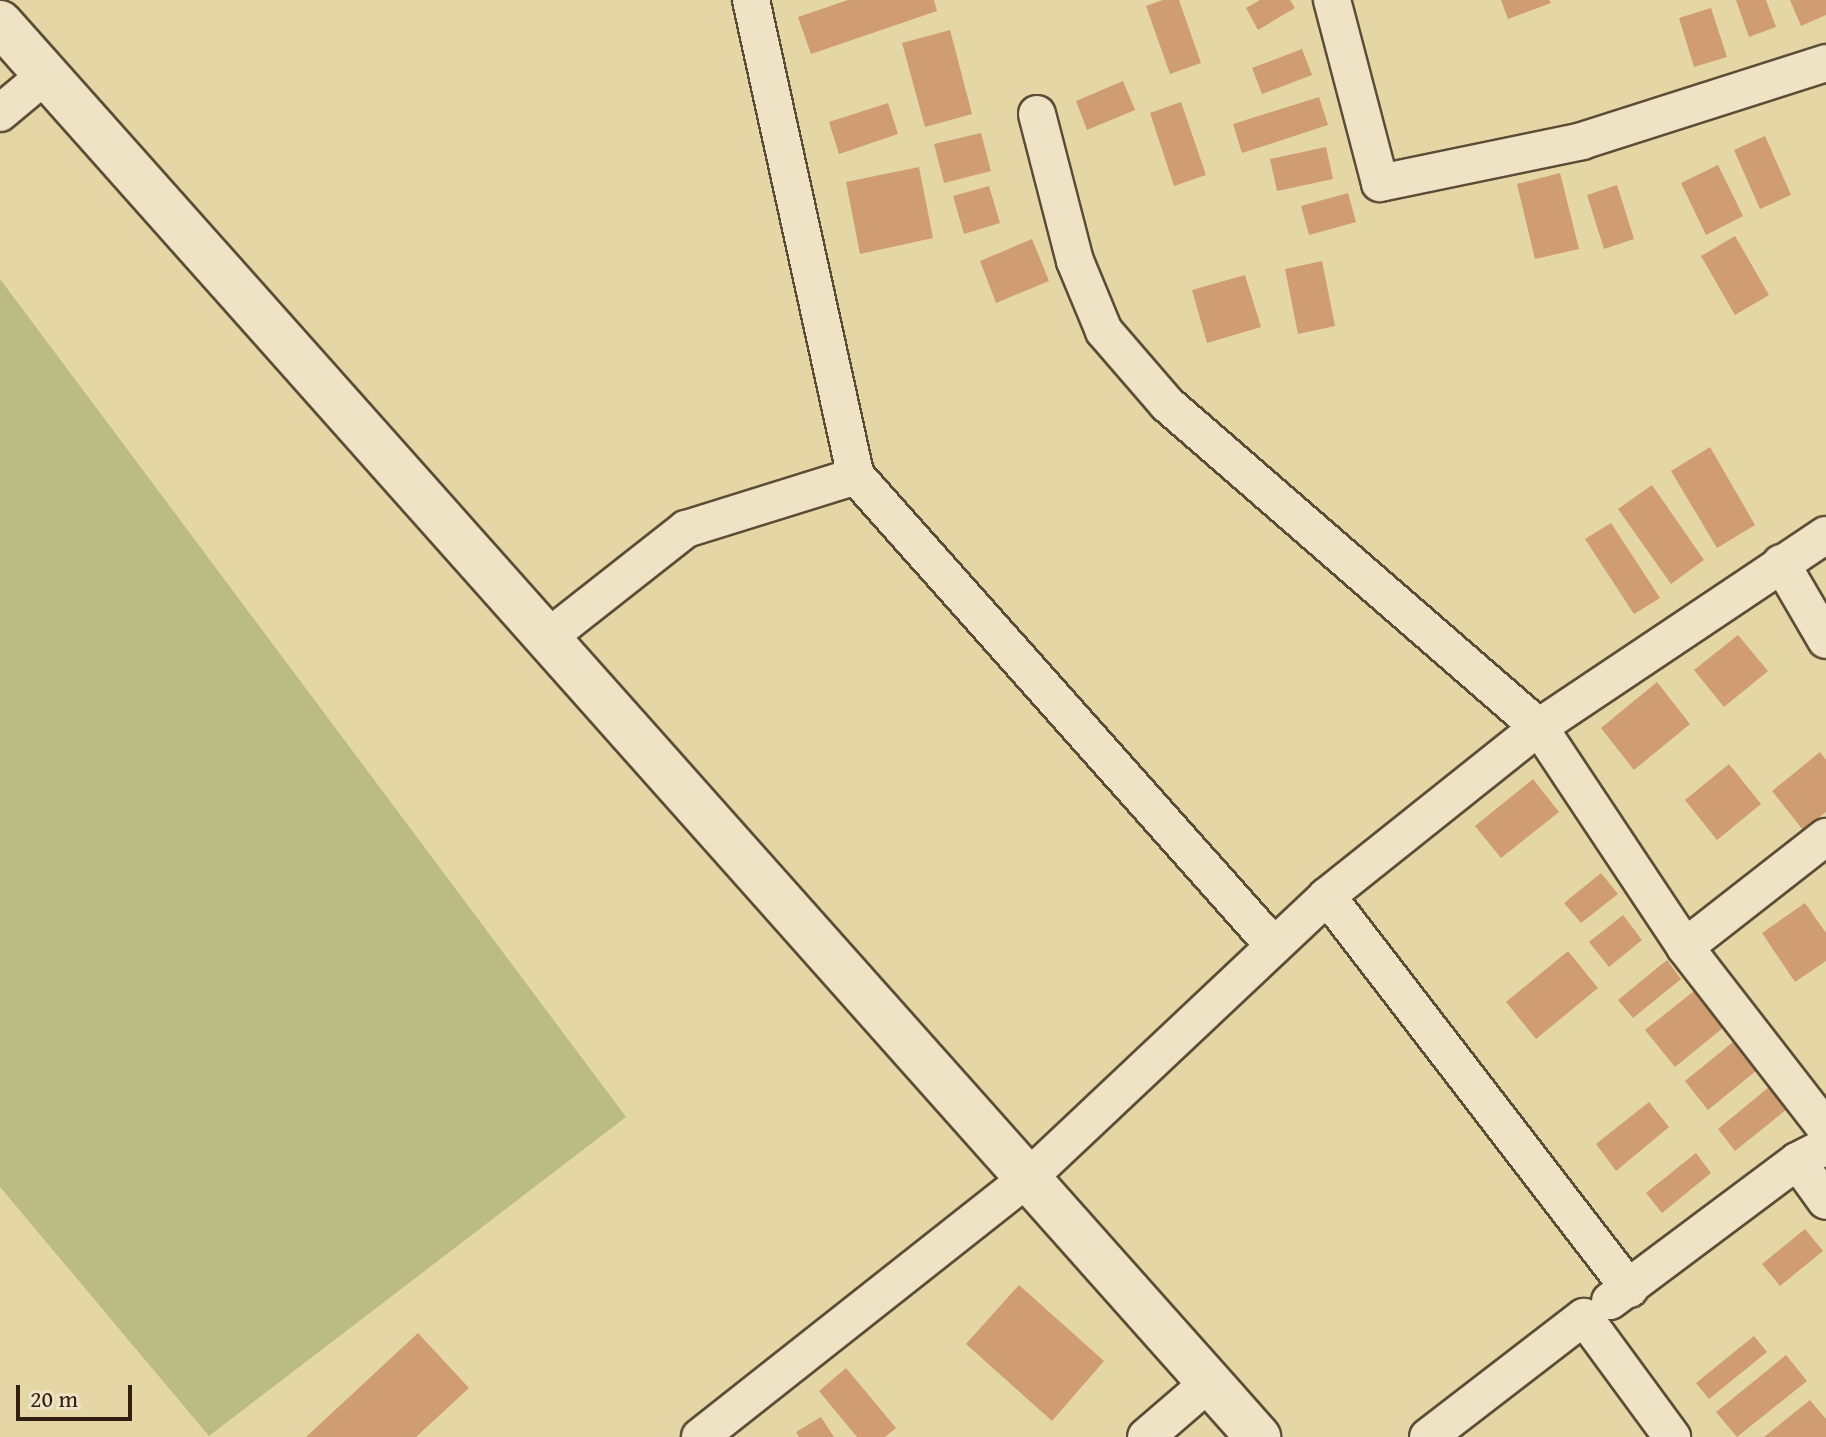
<!DOCTYPE html>
<style>
body{margin:0}
#map{position:relative;width:1826px;height:1437px;overflow:hidden;background:#e5d6a6;font-family:"Gentium Book Plus",serif}
div>[style]{position:absolute}
[style*='--x']{left:calc(var(--x)*1px);top:calc(var(--y)*1px);width:calc(var(--w)*1px);rotate:calc(var(--a)*1deg)}
.green>*{inset:0;background:#babc83}
.building>*{inset:0;background:#d09d72}
.roads{filter:drop-shadow(2px 0 #5e4c36) drop-shadow(-2px 0 #5e4c36) drop-shadow(0 2px #5e4c36) drop-shadow(0 -2px #5e4c36)}
.minor>*{height:36px;margin:-18px;padding:0 18px;transform-origin:18px;border-radius:18px;background:#eee4c5}
.tertiary>*{height:44px;margin:-22px;padding:0 22px;transform-origin:22px;border-radius:22px;background:#eee4c5}
span{translate:-50% -50%;white-space:nowrap;text-align:center;line-height:1.15;-webkit-text-stroke:6px #eee4c5;paint-order:stroke}
.scale{position:absolute;left:16px;top:1385px;width:116px;height:36px;box-sizing:border-box;border:4px solid #311e11;border-top:0;padding-left:10px;font-size:24px;line-height:28px;white-space:nowrap;color:#311e11;-webkit-text-stroke:6px #eee4c5;paint-order:stroke}
</style>
<div id="map">
<div class="green">
<i style="clip-path:polygon(0 279px,626px 1117px,209px 1436px,0 1187px)"></i>
</div>
<div class="building">
<i style="clip-path:polygon(848px 0,934px 0,937px 11px,811px 54px,798px 17px)"></i>
<i style="clip-path:polygon(1163px 0,1179px 0,1201px 63px,1170px 74px,1146px 6px)"></i>
<i style="clip-path:polygon(1260px 0,1290px 0,1295px 8px,1258px 30px,1246px 8px)"></i>
<i style="clip-path:polygon(1501px 0,1549px 0,1551px 3px,1508px 19px)"></i>
<i style="clip-path:polygon(1736px 0,1766px 0,1776px 27px,1749px 37px)"></i>
<i style="clip-path:polygon(1790px 0,1826px 0,1826px 15px,1801px 26px)"></i>
<i style="clip-path:polygon(1711px 8px,1727px 57px,1694px 67px,1679px 18px)"></i>
<i style="clip-path:polygon(950px 30px,972px 114px,925px 127px,902px 43px)"></i>
<i style="clip-path:polygon(1302px 49px,1312px 75px,1262px 94px,1252px 68px)"></i>
<i style="clip-path:polygon(1123px 81px,1135px 110px,1087px 130px,1076px 101px)"></i>
<i style="clip-path:polygon(1319px 97px,1328px 125px,1242px 153px,1233px 124px)"></i>
<i style="clip-path:polygon(1181px 102px,1206px 175px,1174px 186px,1150px 113px)"></i>
<i style="clip-path:polygon(888px 103px,898px 134px,839px 154px,829px 122px)"></i>
<i style="clip-path:polygon(981px 133px,991px 171px,944px 183px,934px 144px)"></i>
<i style="clip-path:polygon(1765px 136px,1791px 195px,1760px 209px,1734px 150px)"></i>
<i style="clip-path:polygon(1326px 147px,1333px 179px,1277px 191px,1270px 159px)"></i>
<i style="clip-path:polygon(1718px 165px,1743px 216px,1706px 235px,1681px 183px)"></i>
<i style="clip-path:polygon(919px 167px,933px 238px,860px 254px,846px 182px)"></i>
<i style="clip-path:polygon(1560px 173px,1579px 249px,1535px 259px,1517px 184px)"></i>
<i style="clip-path:polygon(1617px 185px,1634px 239px,1604px 249px,1587px 195px)"></i>
<i style="clip-path:polygon(989px 186px,1000px 223px,964px 234px,953px 196px)"></i>
<i style="clip-path:polygon(1348px 193px,1356px 222px,1309px 235px,1301px 206px)"></i>
<i style="clip-path:polygon(1735px 236px,1769px 295px,1735px 315px,1701px 256px)"></i>
<i style="clip-path:polygon(1032px 239px,1049px 281px,996px 303px,980px 261px)"></i>
<i style="clip-path:polygon(1322px 261px,1335px 326px,1298px 334px,1285px 269px)"></i>
<i style="clip-path:polygon(1245px 275px,1261px 327px,1207px 343px,1192px 290px)"></i>
<i style="clip-path:polygon(1710px 447px,1755px 525px,1717px 548px,1671px 471px)"></i>
<i style="clip-path:polygon(1652px 485px,1704px 560px,1671px 584px,1618px 509px)"></i>
<i style="clip-path:polygon(1611px 523px,1660px 598px,1634px 614px,1585px 539px)"></i>
<i style="clip-path:polygon(1738px 635px,1768px 671px,1724px 707px,1694px 670px)"></i>
<i style="clip-path:polygon(1657px 682px,1690px 724px,1634px 770px,1601px 728px)"></i>
<i style="clip-path:polygon(1820px 752px,1826px 760px,1826px 812px,1803px 830px,1772px 791px)"></i>
<i style="clip-path:polygon(1729px 764px,1761px 804px,1717px 840px,1685px 800px)"></i>
<i style="clip-path:polygon(1533px 779px,1559px 812px,1501px 858px,1475px 826px)"></i>
<i style="clip-path:polygon(1601px 873px,1618px 894px,1581px 923px,1564px 903px)"></i>
<i style="clip-path:polygon(1805px 903px,1826px 933px,1826px 961px,1795px 982px,1762px 933px)"></i>
<i style="clip-path:polygon(1623px 915px,1642px 940px,1609px 967px,1589px 942px)"></i>
<i style="clip-path:polygon(1568px 951px,1598px 988px,1536px 1039px,1506px 1002px)"></i>
<i style="clip-path:polygon(1667px 960px,1681px 979px,1633px 1018px,1618px 1000px)"></i>
<i style="clip-path:polygon(1704px 983px,1734px 1019px,1675px 1067px,1645px 1030px)"></i>
<i style="clip-path:polygon(1739px 1037px,1762px 1066px,1708px 1110px,1685px 1081px)"></i>
<i style="clip-path:polygon(1769px 1087px,1787px 1109px,1735px 1151px,1718px 1129px)"></i>
<i style="clip-path:polygon(1649px 1102px,1669px 1127px,1616px 1171px,1596px 1144px)"></i>
<i style="clip-path:polygon(1696px 1153px,1711px 1173px,1662px 1213px,1646px 1193px)"></i>
<i style="clip-path:polygon(1805px 1229px,1823px 1251px,1780px 1286px,1762px 1264px)"></i>
<i style="clip-path:polygon(1019px 1285px,1104px 1361px,1052px 1421px,966px 1344px)"></i>
<i style="clip-path:polygon(418px 1333px,469px 1388px,416px 1437px,306px 1437px)"></i>
<i style="clip-path:polygon(1754px 1336px,1767px 1352px,1709px 1399px,1696px 1383px)"></i>
<i style="clip-path:polygon(1786px 1355px,1807px 1381px,1737px 1437px,1716px 1412px)"></i>
<i style="clip-path:polygon(846px 1368px,896px 1428px,885px 1437px,857px 1437px,819px 1391px)"></i>
<i style="clip-path:polygon(1810px 1400px,1826px 1419px,1826px 1437px,1764px 1437px)"></i>
<i style="clip-path:polygon(821px 1417px,834px 1437px,799px 1437px,796px 1432px)"></i>
</div>
<div class="roads">
<div class="minor">
<i style="--x:751;--y:0;--w:487;--a:77.6"></i>
<i style="--x:856;--y:476;--w:629;--a:48.35"></i>
<i style="--x:1332;--y:0;--w:189;--a:75.3"></i>
<i style="--x:1380;--y:183;--w:206;--a:-11.7"></i>
<i style="--x:1582;--y:141;--w:256;--a:-17.7"></i>
<i style="--x:0;--y:113;--w:62;--a:-39.8"></i>
<i style="--x:1037;--y:114;--w:152;--a:75.5"></i>
<i style="--x:1075;--y:261;--w:76;--a:67.5"></i>
<i style="--x:1104;--y:331;--w:96;--a:49.2"></i>
<i style="--x:1167;--y:404;--w:493;--a:41"></i>
<i style="--x:1539;--y:727;--w:264;--a:56.4"></i>
<i style="--x:1685;--y:947;--w:230;--a:52.2"></i>
<i style="--x:1781;--y:563;--w:89;--a:59.7"></i>
<i style="--x:546;--y:639;--w:178;--a:-38.2"></i>
<i style="--x:686;--y:529;--w:178;--a:-17.3"></i>
<i style="--x:1327;--y:896;--w:496;--a:52.4"></i>
<i style="--x:1685;--y:947;--w:179;--a:-38"></i>
<i style="--x:1797;--y:1161;--w:49;--a:54.1"></i>
<i style="--x:1610;--y:1301;--w:234;--a:-36.8"></i>
<i style="--x:1797;--y:1161;--w:33;--a:-27"></i>
<i style="--x:700;--y:1437;--w:417;--a:-38.3"></i>
<i style="--x:1027;--y:1179;--w:412;--a:-43.3"></i>
<i style="--x:1327;--y:896;--w:271;--a:-38.6"></i>
<i style="--x:1539;--y:727;--w:345;--a:-33.8"></i>
<i style="--x:1146;--y:1437;--w:84;--a:-40.7"></i>
<i style="--x:1428;--y:1437;--w:197;--a:-37.6"></i>
<i style="--x:1584;--y:1317;--w:149;--a:53.7"></i>
</div>
<div class="tertiary">
<i style="--x:0;--y:23;--w:1893;--a:48.34"></i>
</div>
</div>
<div class="scale">20 m</div>
</div>
